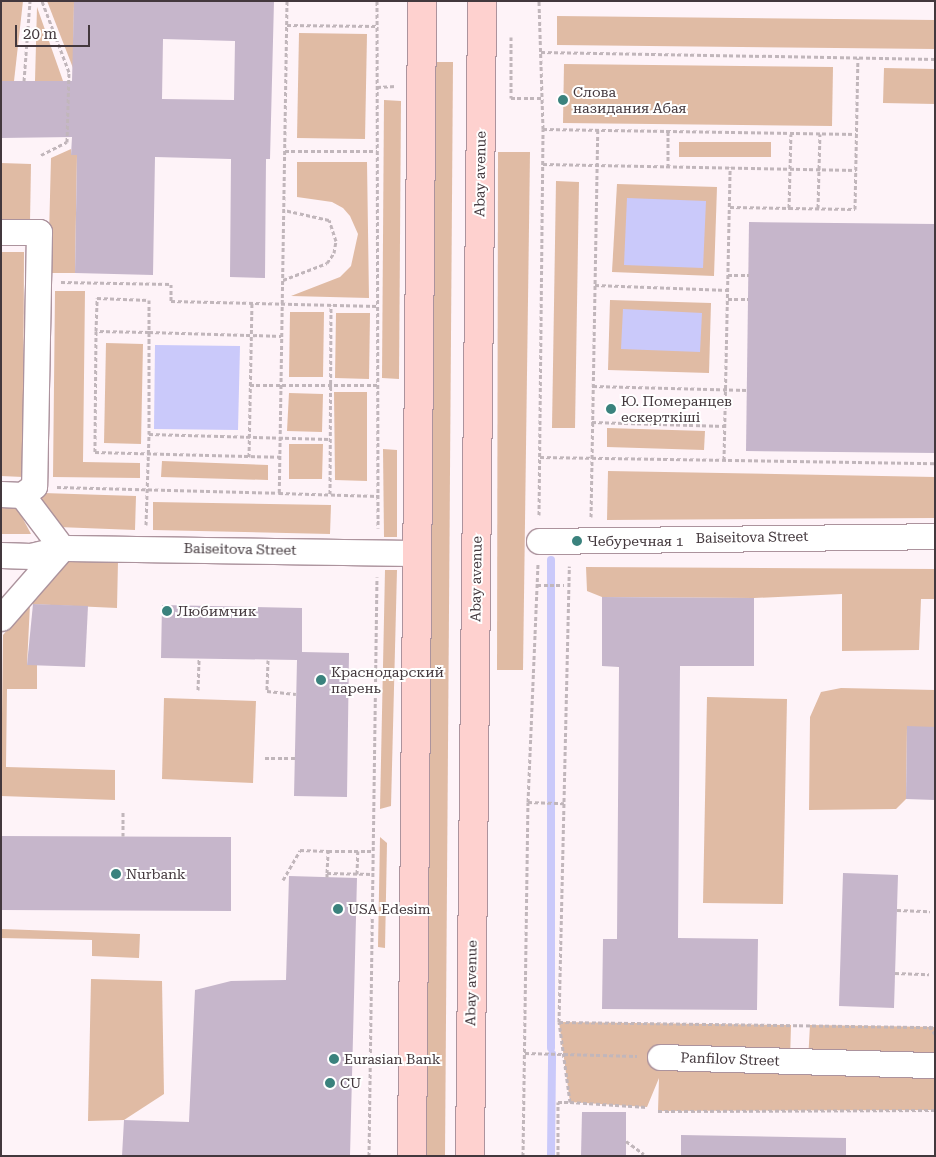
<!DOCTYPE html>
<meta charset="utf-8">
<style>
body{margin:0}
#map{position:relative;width:936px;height:1157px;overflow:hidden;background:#fef3f8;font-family:"Roboto Serif",serif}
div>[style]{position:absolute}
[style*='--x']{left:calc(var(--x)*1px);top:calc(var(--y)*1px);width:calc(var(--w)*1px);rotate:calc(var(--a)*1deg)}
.green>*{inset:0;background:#e0bba4}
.water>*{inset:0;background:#cac9fa}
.stream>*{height:8px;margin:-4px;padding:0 4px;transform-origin:4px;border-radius:4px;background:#cac9fa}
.building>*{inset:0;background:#c6b6cb}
.path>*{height:3px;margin-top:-1.5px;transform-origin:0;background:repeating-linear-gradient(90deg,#c1b6bb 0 4px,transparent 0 6.5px)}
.roads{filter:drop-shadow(1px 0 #ac939d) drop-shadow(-1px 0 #ac939d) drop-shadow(0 1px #ac939d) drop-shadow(0 -1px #ac939d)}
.minor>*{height:25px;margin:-12.5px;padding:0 12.5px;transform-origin:12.5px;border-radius:12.5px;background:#fff}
.major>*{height:28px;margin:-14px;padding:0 14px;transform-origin:14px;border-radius:14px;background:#fed1cf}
.dots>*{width:14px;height:14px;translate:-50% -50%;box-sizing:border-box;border:2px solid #fff;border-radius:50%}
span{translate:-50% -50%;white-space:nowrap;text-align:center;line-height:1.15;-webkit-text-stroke:4px #fff;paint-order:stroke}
.poi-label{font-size:14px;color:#43383d}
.left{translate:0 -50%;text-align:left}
.street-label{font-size:14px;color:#43383d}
.frame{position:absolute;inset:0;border:2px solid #43383d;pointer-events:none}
.scale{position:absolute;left:15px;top:25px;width:75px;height:22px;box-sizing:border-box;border:2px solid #43383d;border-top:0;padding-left:6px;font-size:15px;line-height:18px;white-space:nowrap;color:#43383d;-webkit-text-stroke:4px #fff;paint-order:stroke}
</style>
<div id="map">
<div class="green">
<i style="clip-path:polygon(1px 1px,23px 1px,14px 81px,1px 81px)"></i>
<i style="clip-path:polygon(47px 1px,74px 1px,73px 68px)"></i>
<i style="clip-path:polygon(37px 7px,63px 81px,35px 81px)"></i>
<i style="clip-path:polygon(557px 16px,935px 20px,935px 49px,557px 45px)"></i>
<i style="clip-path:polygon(299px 33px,367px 34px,365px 139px,297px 138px)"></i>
<i style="clip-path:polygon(436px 62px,453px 62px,445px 1156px,426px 1156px)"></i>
<i style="clip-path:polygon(564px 64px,833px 67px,832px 126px,563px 123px)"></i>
<i style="clip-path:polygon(884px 68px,935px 69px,935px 104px,883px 103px)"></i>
<i style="clip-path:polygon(384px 100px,401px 101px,399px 379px,382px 378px)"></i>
<i style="clip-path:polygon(679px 142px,771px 142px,771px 157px,679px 157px)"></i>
<i style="clip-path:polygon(71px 149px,71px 155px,77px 155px,75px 273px,48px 273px,51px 158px)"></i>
<i style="clip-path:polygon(498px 152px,530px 152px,523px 670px,497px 670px)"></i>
<i style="clip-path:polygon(297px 162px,367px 162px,369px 298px,291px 296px,340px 277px,351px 266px,358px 234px,350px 216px,343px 208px,332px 202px,297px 197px)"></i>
<i style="clip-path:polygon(1px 163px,31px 164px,30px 222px,1px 221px)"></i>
<i style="clip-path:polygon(556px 181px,579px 182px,575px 428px,552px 428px)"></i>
<i style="clip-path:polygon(617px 184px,717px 187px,714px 276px,612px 272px)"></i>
<i style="clip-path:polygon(1px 252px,24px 252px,23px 477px,1px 476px)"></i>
<i style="clip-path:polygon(55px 291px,85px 291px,83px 462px,140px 463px,140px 478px,53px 477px)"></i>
<i style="clip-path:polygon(610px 300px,711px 303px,709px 373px,608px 370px)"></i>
<i style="clip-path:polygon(290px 312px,324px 312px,323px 377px,289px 377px)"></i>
<i style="clip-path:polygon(336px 313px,370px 313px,369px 379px,335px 378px)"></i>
<i style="clip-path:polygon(106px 343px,143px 344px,141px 444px,104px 443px)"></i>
<i style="clip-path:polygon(334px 392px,367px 392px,367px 481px,335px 480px)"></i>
<i style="clip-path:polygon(289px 393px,323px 394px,322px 432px,287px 431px)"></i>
<i style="clip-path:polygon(607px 428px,705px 431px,704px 450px,607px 447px)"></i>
<i style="clip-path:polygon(289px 444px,323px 444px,322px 479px,289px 479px)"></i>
<i style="clip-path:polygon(383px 449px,397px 450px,397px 537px,384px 537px)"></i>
<i style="clip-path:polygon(162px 461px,268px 465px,268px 480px,161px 477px)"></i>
<i style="clip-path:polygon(608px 471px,935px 477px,935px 518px,607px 520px)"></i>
<i style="clip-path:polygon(43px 493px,136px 496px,135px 530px,58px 527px,35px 503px)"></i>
<i style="clip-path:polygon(1px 502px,14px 502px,31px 534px,1px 534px)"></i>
<i style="clip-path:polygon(153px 502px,331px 505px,330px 534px,153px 530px)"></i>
<i style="clip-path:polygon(66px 560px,118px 561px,117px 608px,30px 604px,27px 665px,37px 665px,37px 689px,7px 689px,6px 767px,115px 770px,115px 800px,1px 796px,3px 635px)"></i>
<i style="clip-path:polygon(586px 567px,935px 569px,935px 599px,921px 599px,919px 650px,842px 651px,842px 594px,754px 598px,602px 597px,587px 591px)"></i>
<i style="clip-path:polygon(385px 570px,397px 570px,391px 806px,380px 809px)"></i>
<i style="clip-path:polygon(841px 688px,935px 690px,935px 727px,907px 727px,906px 799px,896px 809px,809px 810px,810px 717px,821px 692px)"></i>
<i style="clip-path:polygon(707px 697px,787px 699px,783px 904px,703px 903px)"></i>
<i style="clip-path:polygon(164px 698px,256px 701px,253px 783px,162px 779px)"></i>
<i style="clip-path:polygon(380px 837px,387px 843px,385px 948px,378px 947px)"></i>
<i style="clip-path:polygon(1px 929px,140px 934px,139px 958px,92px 956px,92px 940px,1px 938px)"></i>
<i style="clip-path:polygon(91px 979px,162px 981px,164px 1094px,124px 1120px,88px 1121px)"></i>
<i style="clip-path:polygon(559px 1022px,791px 1025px,790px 1061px,808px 1061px,810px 1025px,935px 1027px,935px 1110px,658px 1111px,659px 1078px,647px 1107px,570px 1102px)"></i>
</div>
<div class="water">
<i style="clip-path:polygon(627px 198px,706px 201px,703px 268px,624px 265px)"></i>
<i style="clip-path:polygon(623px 309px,702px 313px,700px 352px,621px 349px)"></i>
<i style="clip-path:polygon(155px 345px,240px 346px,238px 430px,154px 429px)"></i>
</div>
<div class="stream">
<i style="--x:551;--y:560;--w:488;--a:90"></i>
<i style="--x:551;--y:1156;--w:102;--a:-89.4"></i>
</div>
<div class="building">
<i style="clip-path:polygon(evenodd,74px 1px,274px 1px,270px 159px,266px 159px,265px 278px,230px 277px,231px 159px,155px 157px,153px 275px,75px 273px,77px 155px,71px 155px,72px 137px,1px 138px,1px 81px,72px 81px,74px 1px,163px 39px,235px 41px,234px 100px,162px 99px,163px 39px)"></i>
<i style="clip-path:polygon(749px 222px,935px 224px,935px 453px,746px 451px)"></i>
<i style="clip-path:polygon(602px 597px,754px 598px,754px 666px,680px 666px,678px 938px,758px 939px,757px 1010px,602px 1009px,603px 939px,617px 939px,619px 667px,602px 666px)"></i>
<i style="clip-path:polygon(33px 604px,88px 606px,85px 667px,27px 665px)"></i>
<i style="clip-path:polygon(162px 605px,302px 608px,302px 652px,349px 653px,347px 797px,294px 796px,297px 660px,161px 658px)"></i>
<i style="clip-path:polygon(907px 726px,935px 727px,935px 800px,906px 799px)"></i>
<i style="clip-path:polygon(1px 836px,231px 837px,231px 911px,1px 910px)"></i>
<i style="clip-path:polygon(843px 873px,898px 875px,894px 1008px,839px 1006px)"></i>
<i style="clip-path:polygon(289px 876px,357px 878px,350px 1156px,122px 1156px,124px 1120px,189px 1122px,195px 990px,231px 981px,286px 980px)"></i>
<i style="clip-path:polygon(582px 1112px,626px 1112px,626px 1156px,581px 1156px)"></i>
<i style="clip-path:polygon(681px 1135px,846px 1138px,846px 1156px,681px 1156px)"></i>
</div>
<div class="path">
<i style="--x:287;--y:1;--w:492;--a:90.9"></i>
<i style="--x:279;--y:493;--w:99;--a:1.7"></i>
<i style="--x:377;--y:1;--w:527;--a:89.89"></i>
<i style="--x:287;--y:25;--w:90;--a:0.6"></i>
<i style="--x:511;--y:37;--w:61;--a:90"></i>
<i style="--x:511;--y:98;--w:32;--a:0"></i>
<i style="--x:541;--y:52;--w:394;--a:1"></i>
<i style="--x:24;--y:81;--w:80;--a:-85.7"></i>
<i style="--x:377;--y:87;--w:19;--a:-3"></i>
<i style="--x:543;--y:129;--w:313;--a:0.9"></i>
<i style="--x:668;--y:131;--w:35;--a:90"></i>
<i style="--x:285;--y:151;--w:92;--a:0"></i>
<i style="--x:41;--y:155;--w:29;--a:-27"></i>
<i style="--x:67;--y:142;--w:70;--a:-88.4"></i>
<i style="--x:69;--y:72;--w:76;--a:-110.8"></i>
<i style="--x:543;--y:164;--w:313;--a:1.1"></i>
<i style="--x:730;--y:207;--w:59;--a:1"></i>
<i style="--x:789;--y:208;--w:74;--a:-88.5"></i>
<i style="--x:789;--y:208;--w:66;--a:0.9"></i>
<i style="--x:855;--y:209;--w:151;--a:-88.9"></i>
<i style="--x:818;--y:208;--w:74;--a:-88.5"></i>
<i style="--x:728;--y:275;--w:21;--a:0"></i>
<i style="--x:283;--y:280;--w:47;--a:-21.1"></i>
<i style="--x:327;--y:263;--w:12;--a:-55"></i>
<i style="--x:334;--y:253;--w:12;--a:-81"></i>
<i style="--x:336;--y:241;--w:22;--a:-108"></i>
<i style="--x:329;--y:220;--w:46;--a:-167.5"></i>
<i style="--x:61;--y:282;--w:110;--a:1"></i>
<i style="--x:171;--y:284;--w:17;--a:90"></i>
<i style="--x:171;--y:301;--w:206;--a:1.4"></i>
<i style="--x:595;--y:285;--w:133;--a:2.2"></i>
<i style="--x:728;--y:299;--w:20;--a:0"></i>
<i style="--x:96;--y:331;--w:33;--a:-88"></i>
<i style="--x:97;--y:298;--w:52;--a:2.2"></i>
<i style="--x:149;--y:300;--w:32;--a:90"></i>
<i style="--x:149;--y:332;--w:132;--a:1.7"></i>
<i style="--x:250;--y:385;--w:127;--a:0"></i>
<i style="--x:593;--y:386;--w:154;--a:1.5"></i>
<i style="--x:592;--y:422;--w:133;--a:1.7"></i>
<i style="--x:149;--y:434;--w:102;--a:-90"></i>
<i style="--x:149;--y:332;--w:53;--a:-178.9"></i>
<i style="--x:96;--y:331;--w:121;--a:90.5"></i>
<i style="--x:95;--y:452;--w:185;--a:1.5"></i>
<i style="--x:249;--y:457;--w:154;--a:-88.9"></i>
<i style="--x:540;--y:457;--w:395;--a:0.9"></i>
<i style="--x:724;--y:460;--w:293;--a:-88.8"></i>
<i style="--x:57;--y:487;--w:222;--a:1.5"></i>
<i style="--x:330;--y:494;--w:189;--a:-89.7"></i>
<i style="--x:539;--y:515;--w:386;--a:-89.4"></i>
<i style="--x:543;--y:129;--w:128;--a:-91.8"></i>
<i style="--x:591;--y:517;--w:387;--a:-89"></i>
<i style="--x:146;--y:525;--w:91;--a:-88.1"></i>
<i style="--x:149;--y:434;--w:181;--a:1.6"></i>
<i style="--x:537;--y:585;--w:27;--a:0"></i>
<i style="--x:268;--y:660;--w:31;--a:92"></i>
<i style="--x:267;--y:691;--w:29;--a:6"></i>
<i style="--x:198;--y:690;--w:32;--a:-88"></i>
<i style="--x:265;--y:758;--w:30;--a:0"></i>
<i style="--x:528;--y:802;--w:36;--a:2"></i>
<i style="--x:123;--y:836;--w:24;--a:-90"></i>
<i style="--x:327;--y:873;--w:22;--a:-87"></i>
<i style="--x:328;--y:851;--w:45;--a:0"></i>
<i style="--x:357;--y:874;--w:23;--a:-88"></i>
<i style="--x:327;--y:877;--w:4;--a:-90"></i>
<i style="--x:327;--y:873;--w:46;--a:1.2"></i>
<i style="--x:283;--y:880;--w:34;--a:-60"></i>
<i style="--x:300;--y:850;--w:28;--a:2"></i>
<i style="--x:897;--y:910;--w:33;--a:2"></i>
<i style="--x:895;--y:973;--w:34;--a:2"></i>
<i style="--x:559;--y:1022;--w:376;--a:0.8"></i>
<i style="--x:929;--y:1026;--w:10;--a:53"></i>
<i style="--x:525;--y:1053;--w:112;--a:1.5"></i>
<i style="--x:570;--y:1102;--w:77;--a:3.7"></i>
<i style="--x:658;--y:1111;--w:277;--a:-0.2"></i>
<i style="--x:626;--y:1141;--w:22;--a:36"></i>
<i style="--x:369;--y:1156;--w:579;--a:-89.21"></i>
<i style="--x:523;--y:1156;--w:354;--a:-89.2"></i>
<i style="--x:528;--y:802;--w:238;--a:-87.6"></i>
<i style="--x:558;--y:1156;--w:54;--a:-90"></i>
<i style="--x:558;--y:1102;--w:12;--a:0"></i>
<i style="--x:570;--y:1102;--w:81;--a:-97.8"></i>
<i style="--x:559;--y:1022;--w:456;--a:-88.7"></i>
</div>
<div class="roads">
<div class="minor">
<i style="--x:1;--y:232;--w:38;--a:0"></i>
<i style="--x:39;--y:232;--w:254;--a:91.1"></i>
<i style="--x:34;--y:486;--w:15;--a:143"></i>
<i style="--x:1;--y:494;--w:21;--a:3"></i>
<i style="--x:22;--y:495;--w:66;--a:53"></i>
<i style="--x:539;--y:541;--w:396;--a:-0.7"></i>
<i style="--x:1;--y:555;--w:30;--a:2"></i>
<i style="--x:31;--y:556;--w:32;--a:-14"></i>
<i style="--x:62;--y:548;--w:355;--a:0.8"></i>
<i style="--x:1;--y:618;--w:93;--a:-48.9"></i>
<i style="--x:660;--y:1057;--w:275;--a:1.7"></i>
</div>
<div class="major">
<i style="--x:412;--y:1156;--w:1155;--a:-89.5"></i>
<i style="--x:470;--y:1156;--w:1155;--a:-89.4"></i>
</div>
</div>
<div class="dots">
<i style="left:563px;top:100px;background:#3a827d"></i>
<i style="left:611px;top:409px;background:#3a827d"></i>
<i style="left:577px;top:541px;background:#3a827d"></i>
<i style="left:167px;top:611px;background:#3a827d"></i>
<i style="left:321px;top:680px;background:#3a827d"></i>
<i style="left:116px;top:874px;background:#3a827d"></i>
<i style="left:338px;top:909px;background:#3a827d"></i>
<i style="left:334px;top:1059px;background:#3a827d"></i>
<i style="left:330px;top:1083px;background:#3a827d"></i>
</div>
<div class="poi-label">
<span class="left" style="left:573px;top:100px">Слова<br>назидания Абая</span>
<span class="left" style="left:621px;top:409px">Ю. Померанцев<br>ескерткіші</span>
<span class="left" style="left:587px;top:541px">Чебуречная 1</span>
<span class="left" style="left:177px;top:611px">Любимчик</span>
<span class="left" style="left:331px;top:680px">Краснодарский<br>парень</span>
<span class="left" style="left:126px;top:874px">Nurbank</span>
<span class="left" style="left:348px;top:909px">USA Edesim</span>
<span class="left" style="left:344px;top:1059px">Eurasian Bank</span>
<span class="left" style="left:340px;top:1083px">CU</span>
</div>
<div class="street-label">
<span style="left:480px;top:174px;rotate:-89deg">Abay avenue</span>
<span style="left:752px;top:537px;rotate:-1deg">Baiseitova Street</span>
<span style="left:240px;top:549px;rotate:1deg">Baiseitova Street</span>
<span style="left:476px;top:579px;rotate:-89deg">Abay avenue</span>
<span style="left:471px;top:983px;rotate:-89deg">Abay avenue</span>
<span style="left:730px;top:1059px;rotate:2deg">Panfilov Street</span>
</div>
<div class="frame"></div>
<div class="scale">20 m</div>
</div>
